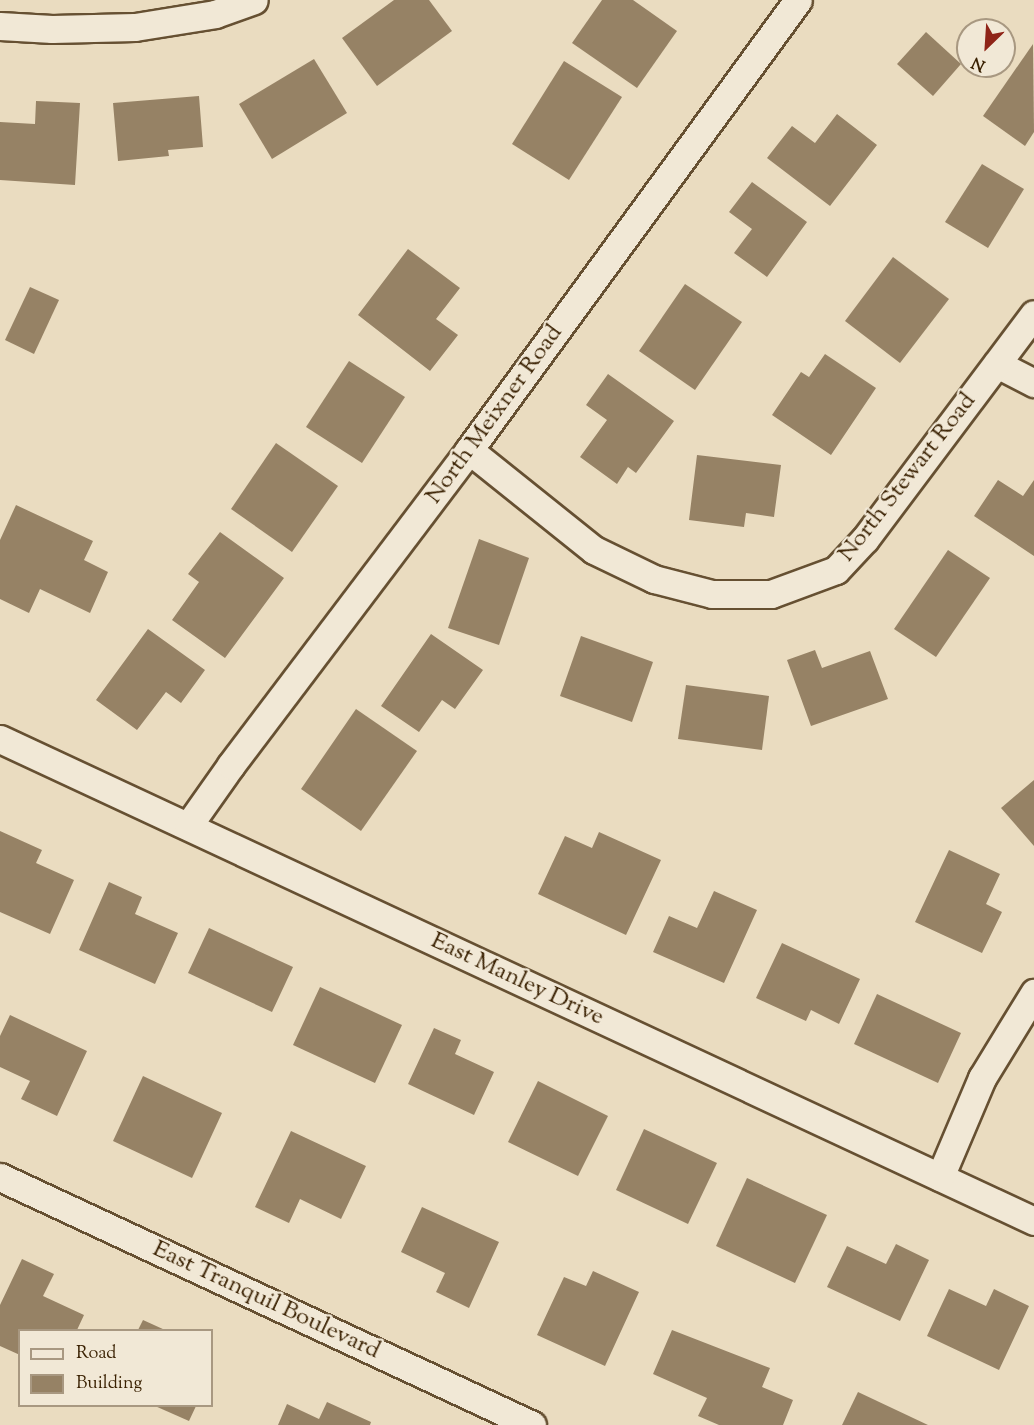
<!DOCTYPE html>
<style>
body{margin:0}
#map{position:relative;width:1034px;height:1425px;overflow:hidden;background:#eadcc0;font-family:"Sorts Mill Goudy",serif}
div>[style]{position:absolute}
[style*='--x']{left:calc(var(--x)*1px);top:calc(var(--y)*1px);width:calc(var(--w)*1px);rotate:calc(var(--a)*1deg)}
.building>*{inset:0;background:#968265}
.roads{filter:drop-shadow(2px 0 #665032) drop-shadow(-2px 0 #665032) drop-shadow(0 2px #665032) drop-shadow(0 -2px #665032)}
.street>*{height:27px;margin:-13.5px;padding:0 13.5px;transform-origin:13.5px;border-radius:13.5px;background:#f1e8d6}
span{translate:-50% -50%;white-space:nowrap;text-align:center;line-height:1.15;-webkit-text-stroke:4.5px #f1e8d6;paint-order:stroke}
.street-label{font-size:24px;color:#3a2102}
.legend{position:absolute;left:18px;top:1329px;width:195px;height:78px;box-sizing:border-box;background:#f1e8d6;border:2px solid #a89881;margin:0;padding:8px 10px;list-style:none;font-size:18px;color:#3a2102}
.legend li{display:flex;align-items:center;gap:12px;height:30px}
.legend b{width:30px;border:2px solid #a89881}
.north{position:absolute;left:956px;top:18px;width:60px;height:60px;box-sizing:border-box;background:#f1e8d6;border:2px solid #a89881;border-radius:50%;rotate:205deg;font-size:16px;font-weight:700;line-height:24px;text-align:center;color:#3a2102}
.north::after{content:'';display:block;margin:auto;width:21px;height:27px;background:#8f2418;clip-path:polygon(50% 0,100% 100%,50% 72%,0 100%)}
</style>
<div id="map">
<div class="building">
<i style="clip-path:polygon(394px 0,429px 0,452px 31px,377px 86px,342px 38px)"></i>
<i style="clip-path:polygon(602px 0,633px 0,677px 31px,637px 88px,572px 43px)"></i>
<i style="clip-path:polygon(926px 32px,961px 64px,933px 96px,897px 64px)"></i>
<i style="clip-path:polygon(1033px 44px,1034px 132px,1025px 146px,983px 116px)"></i>
<i style="clip-path:polygon(314px 59px,347px 113px,272px 159px,239px 104px)"></i>
<i style="clip-path:polygon(564px 61px,622px 97px,569px 180px,512px 144px)"></i>
<i style="clip-path:polygon(199px 96px,203px 147px,168px 150px,169px 156px,118px 161px,113px 103px)"></i>
<i style="clip-path:polygon(36px 101px,80px 103px,75px 185px,0 180px,0 122px,35px 124px)"></i>
<i style="clip-path:polygon(837px 114px,877px 145px,830px 206px,767px 158px,792px 126px,815px 143px)"></i>
<i style="clip-path:polygon(982px 164px,1024px 189px,988px 248px,945px 222px)"></i>
<i style="clip-path:polygon(752px 182px,807px 222px,767px 277px,734px 253px,752px 229px,729px 212px)"></i>
<i style="clip-path:polygon(408px 249px,460px 288px,436px 319px,458px 335px,430px 371px,358px 315px)"></i>
<i style="clip-path:polygon(893px 257px,949px 299px,900px 363px,845px 321px)"></i>
<i style="clip-path:polygon(685px 284px,742px 322px,695px 390px,639px 351px)"></i>
<i style="clip-path:polygon(30px 287px,59px 300px,34px 354px,5px 340px)"></i>
<i style="clip-path:polygon(825px 354px,876px 388px,831px 455px,772px 415px,801px 372px,809px 377px)"></i>
<i style="clip-path:polygon(349px 361px,405px 397px,362px 463px,306px 427px)"></i>
<i style="clip-path:polygon(608px 374px,674px 421px,636px 473px,628px 467px,617px 484px,580px 457px,607px 420px,586px 405px)"></i>
<i style="clip-path:polygon(276px 443px,338px 486px,292px 552px,231px 509px)"></i>
<i style="clip-path:polygon(697px 455px,781px 465px,774px 517px,746px 513px,744px 527px,689px 520px)"></i>
<i style="clip-path:polygon(998px 480px,1023px 496px,1034px 480px,1034px 556px,974px 516px)"></i>
<i style="clip-path:polygon(16px 505px,93px 541px,84px 560px,108px 572px,90px 613px,40px 589px,29px 613px,0 599px,0 540px)"></i>
<i style="clip-path:polygon(220px 532px,284px 578px,225px 658px,172px 620px,199px 582px,188px 574px)"></i>
<i style="clip-path:polygon(479px 539px,529px 558px,499px 645px,448px 628px)"></i>
<i style="clip-path:polygon(948px 550px,990px 578px,936px 657px,894px 629px)"></i>
<i style="clip-path:polygon(148px 629px,205px 670px,181px 703px,166px 692px,137px 730px,96px 700px)"></i>
<i style="clip-path:polygon(431px 634px,483px 670px,455px 709px,442px 700px,419px 732px,381px 706px)"></i>
<i style="clip-path:polygon(581px 636px,653px 662px,632px 722px,560px 696px)"></i>
<i style="clip-path:polygon(815px 650px,822px 668px,870px 651px,888px 699px,811px 726px,787px 660px)"></i>
<i style="clip-path:polygon(686px 685px,769px 696px,762px 750px,678px 739px)"></i>
<i style="clip-path:polygon(356px 709px,417px 751px,361px 831px,301px 789px)"></i>
<i style="clip-path:polygon(1034px 780px,1034px 846px,1001px 808px)"></i>
<i style="clip-path:polygon(0 831px,42px 850px,36px 863px,74px 880px,50px 934px,0 912px)"></i>
<i style="clip-path:polygon(599px 832px,661px 860px,626px 935px,538px 894px,565px 836px,592px 848px)"></i>
<i style="clip-path:polygon(949px 850px,1000px 874px,986px 904px,1002px 912px,982px 953px,915px 922px)"></i>
<i style="clip-path:polygon(109px 882px,142px 897px,135px 914px,178px 933px,155px 984px,79px 950px)"></i>
<i style="clip-path:polygon(714px 891px,757px 910px,724px 983px,653px 952px,669px 916px,697px 928px)"></i>
<i style="clip-path:polygon(209px 928px,293px 967px,272px 1012px,188px 973px)"></i>
<i style="clip-path:polygon(782px 943px,860px 979px,839px 1024px,811px 1010px,806px 1021px,756px 998px)"></i>
<i style="clip-path:polygon(320px 987px,402px 1025px,375px 1083px,293px 1045px)"></i>
<i style="clip-path:polygon(877px 994px,961px 1033px,938px 1083px,854px 1044px)"></i>
<i style="clip-path:polygon(10px 1015px,87px 1051px,57px 1116px,21px 1099px,30px 1081px,0 1067px,0 1036px)"></i>
<i style="clip-path:polygon(434px 1028px,461px 1040px,455px 1054px,494px 1072px,474px 1115px,408px 1084px)"></i>
<i style="clip-path:polygon(143px 1076px,222px 1113px,192px 1178px,113px 1141px)"></i>
<i style="clip-path:polygon(538px 1081px,608px 1116px,578px 1176px,508px 1142px)"></i>
<i style="clip-path:polygon(644px 1129px,717px 1163px,688px 1224px,616px 1190px)"></i>
<i style="clip-path:polygon(291px 1131px,366px 1166px,341px 1219px,300px 1199px,289px 1223px,255px 1207px)"></i>
<i style="clip-path:polygon(747px 1178px,827px 1215px,795px 1283px,716px 1246px)"></i>
<i style="clip-path:polygon(422px 1207px,499px 1242px,469px 1308px,436px 1292px,445px 1273px,401px 1252px)"></i>
<i style="clip-path:polygon(896px 1244px,929px 1260px,900px 1321px,827px 1287px,847px 1246px,886px 1264px)"></i>
<i style="clip-path:polygon(22px 1259px,54px 1274px,43px 1296px,84px 1315px,77px 1330px,20px 1330px,20px 1355px,0 1346px,0 1305px)"></i>
<i style="clip-path:polygon(593px 1271px,639px 1292px,605px 1366px,537px 1335px,564px 1277px,586px 1286px)"></i>
<i style="clip-path:polygon(949px 1289px,986px 1306px,994px 1289px,1029px 1306px,999px 1370px,927px 1336px)"></i>
<i style="clip-path:polygon(143px 1320px,165px 1330px,138px 1330px)"></i>
<i style="clip-path:polygon(672px 1330px,770px 1368px,762px 1387px,793px 1400px,783px 1425px,719px 1425px,698px 1416px,707px 1398px,653px 1374px)"></i>
<i style="clip-path:polygon(858px 1392px,928px 1425px,842px 1425px)"></i>
<i style="clip-path:polygon(327px 1402px,371px 1422px,370px 1425px,278px 1425px,287px 1404px,319px 1419px)"></i>
<i style="clip-path:polygon(155px 1406px,196px 1406px,189px 1421px)"></i>
</div>
<div class="roads">
<div class="street">
<i style="--x:0;--y:26;--w:52;--a:3.3"></i>
<i style="--x:52;--y:29;--w:83;--a:-1.4"></i>
<i style="--x:135;--y:27;--w:81;--a:-9.2"></i>
<i style="--x:215;--y:14;--w:41;--a:-19.7"></i>
<i style="--x:997;--y:364;--w:42;--a:27.2"></i>
<i style="--x:469;--y:450;--w:160;--a:38.7"></i>
<i style="--x:594;--y:550;--w:67;--a:25.8"></i>
<i style="--x:654;--y:579;--w:60;--a:14.5"></i>
<i style="--x:712;--y:594;--w:59;--a:0"></i>
<i style="--x:771;--y:594;--w:69;--a:-20.3"></i>
<i style="--x:836;--y:570;--w:42;--a:-46.9"></i>
<i style="--x:865;--y:539;--w:281;--a:-53.1"></i>
<i style="--x:0;--y:739;--w:1141;--a:24.99"></i>
<i style="--x:188;--y:826;--w:75;--a:-54.8"></i>
<i style="--x:231;--y:765;--w:395;--a:-52.9"></i>
<i style="--x:469;--y:450;--w:557;--a:-53.83"></i>
<i style="--x:0;--y:1177;--w:587;--a:24.99"></i>
<i style="--x:940;--y:1177;--w:108;--a:-67"></i>
<i style="--x:982;--y:1078;--w:100;--a:-58.5"></i>
</div>
</div>
<div class="street-label">
<span style="left:495px;top:415px;rotate:-54deg">North Meixner Road</span>
<span style="left:908px;top:478px;rotate:-52deg">North Stewart Road</span>
<span style="left:517px;top:980px;rotate:25deg">East Manley Drive</span>
<span style="left:266px;top:1301px;rotate:25deg">East Tranquil Boulevard</span>
</div>
<ul class="legend">
<li><b style="height:8px;background:#f1e8d6"></b>Road</li>
<li><b style="height:16px;background:#968265"></b>Building</li>
</ul>
<div class="north">N</div>
</div>
